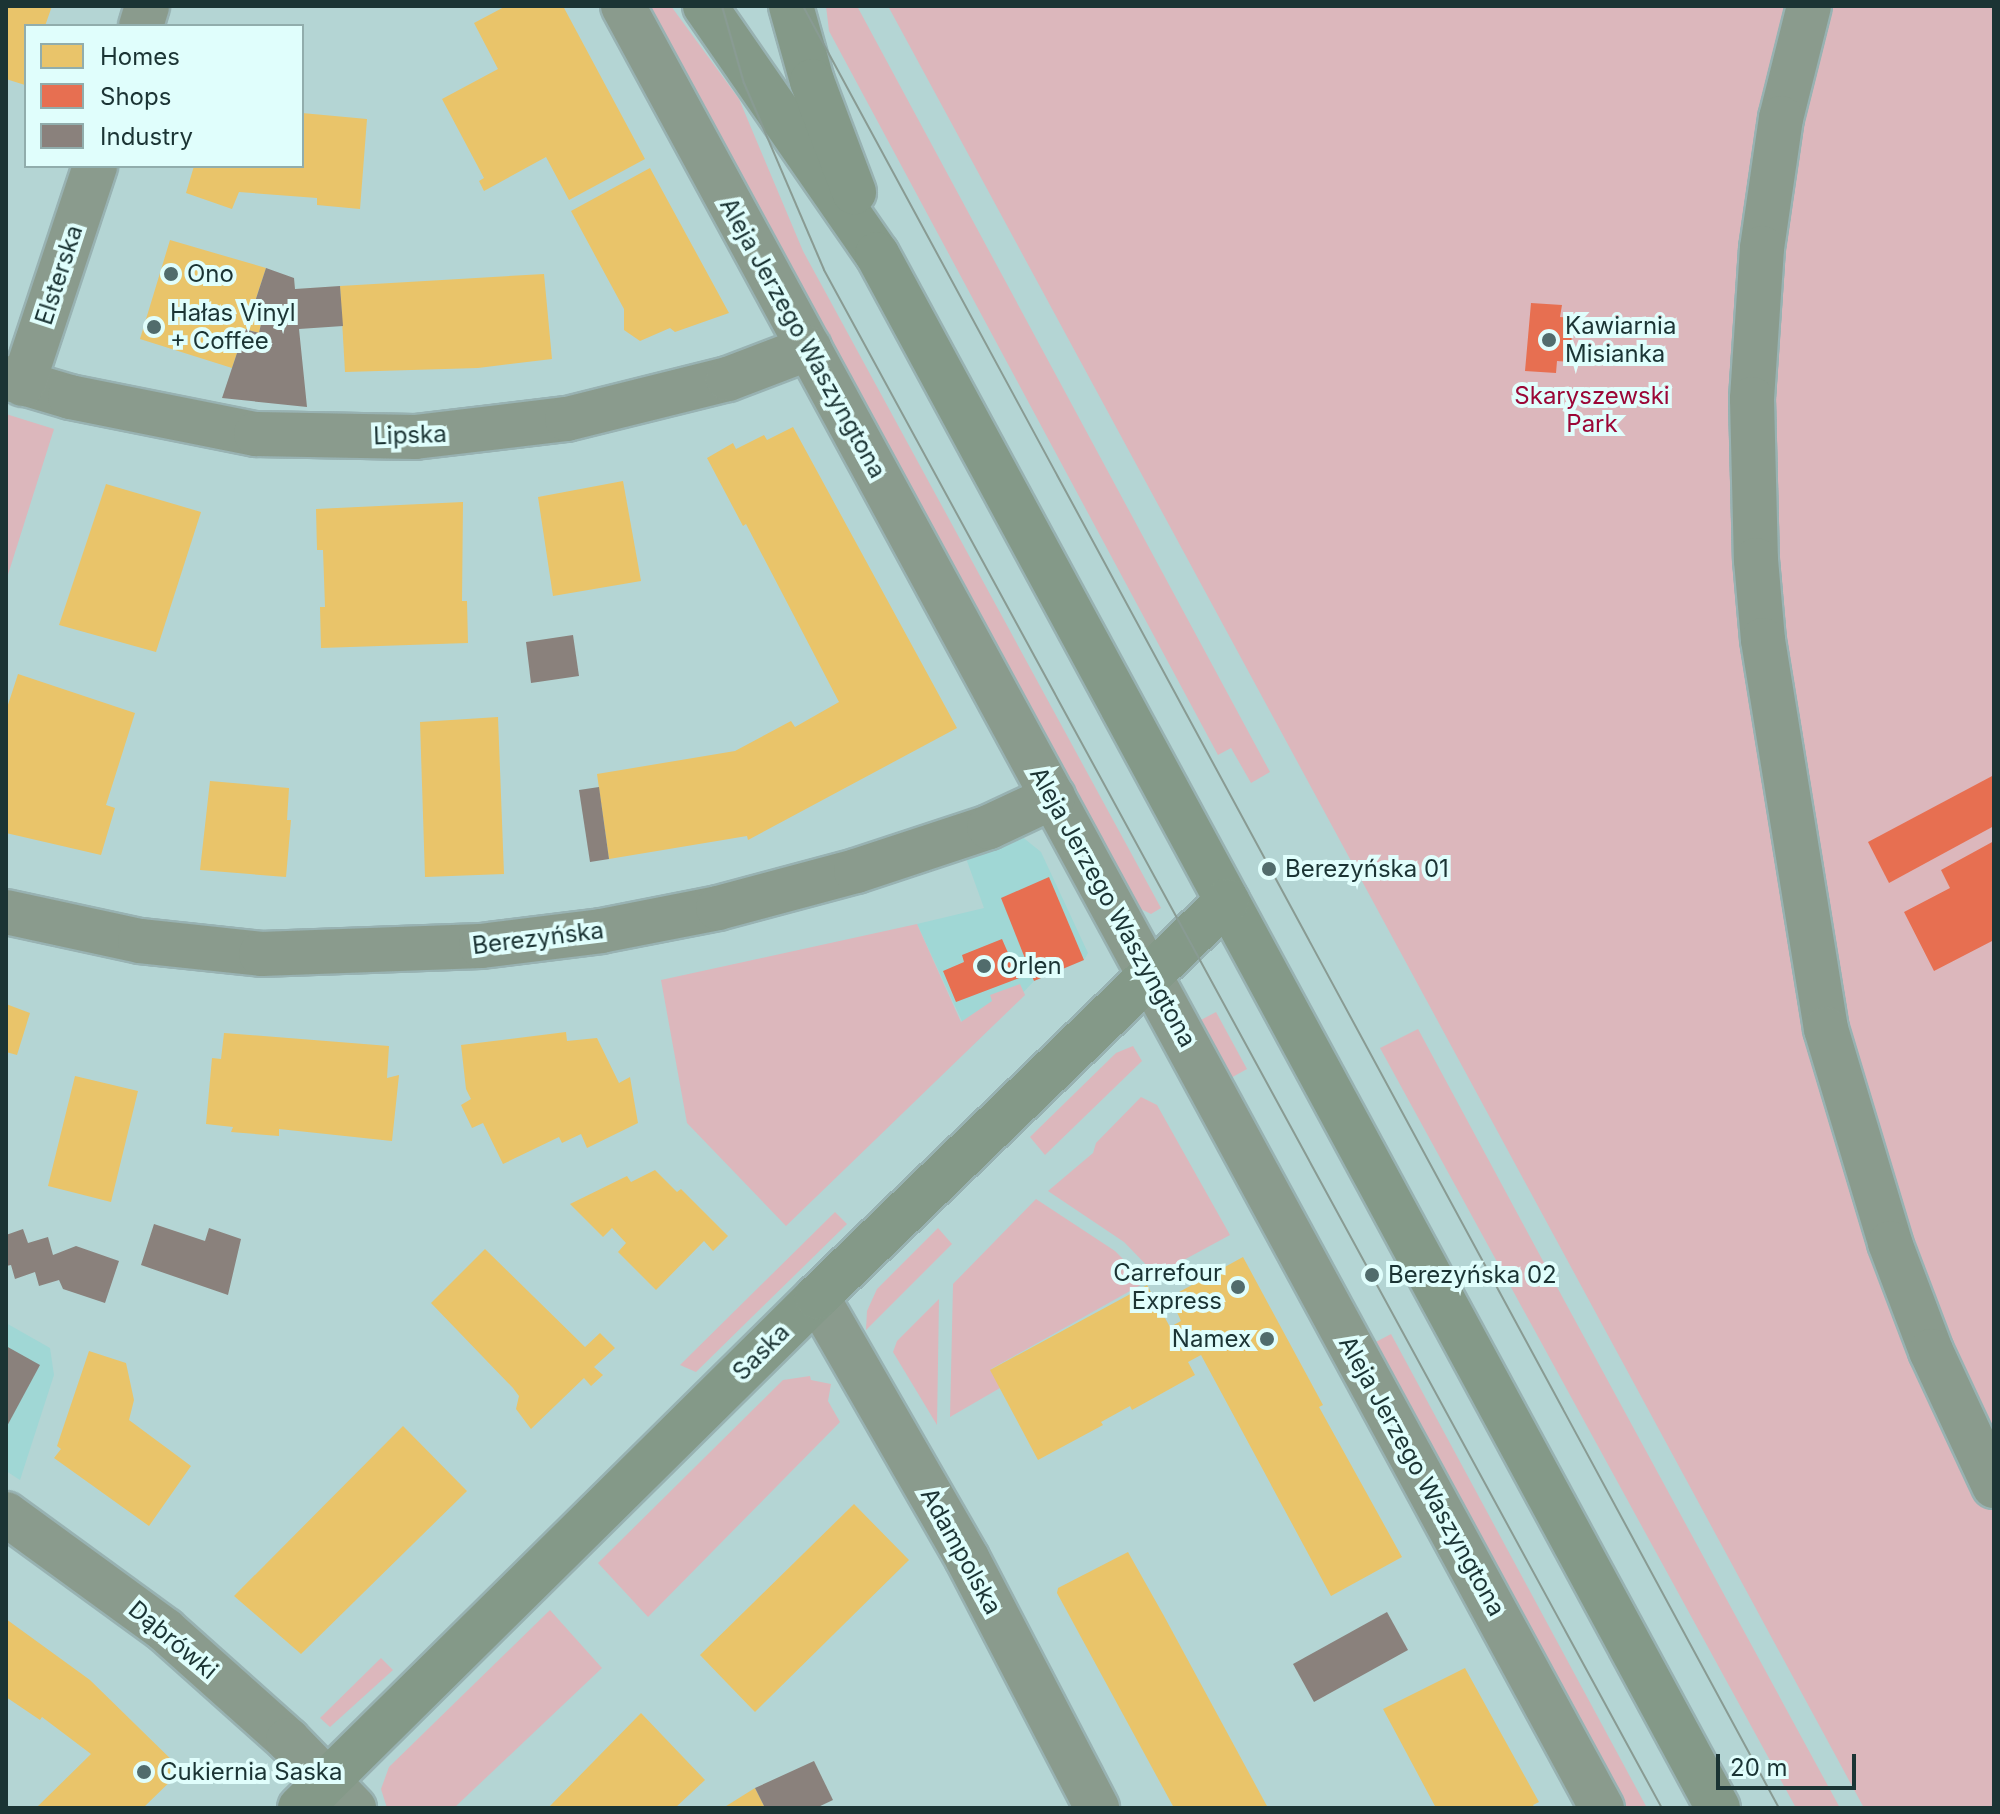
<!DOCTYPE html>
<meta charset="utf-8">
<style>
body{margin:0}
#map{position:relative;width:2000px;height:1814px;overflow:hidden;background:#b4d5d4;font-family:Inter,sans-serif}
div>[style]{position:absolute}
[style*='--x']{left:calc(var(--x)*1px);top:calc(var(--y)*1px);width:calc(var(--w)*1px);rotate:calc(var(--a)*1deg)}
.built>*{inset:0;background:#a0d7d5}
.green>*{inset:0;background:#dcb7bc}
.homes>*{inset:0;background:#e9c46a}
.shops>*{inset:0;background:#e76f51}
.industry>*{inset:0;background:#8a817c}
.roads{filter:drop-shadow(2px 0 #98b2b2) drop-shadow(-2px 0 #98b2b2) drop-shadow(0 2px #98b2b2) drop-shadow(0 -2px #98b2b2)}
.street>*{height:44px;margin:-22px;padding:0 22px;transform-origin:22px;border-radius:22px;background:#8a9b8d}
.secondary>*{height:44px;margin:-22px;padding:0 22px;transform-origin:22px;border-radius:22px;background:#849988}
.tram>*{height:2px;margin:-1px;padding:0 1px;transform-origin:1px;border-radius:1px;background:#899b93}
.dots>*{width:22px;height:22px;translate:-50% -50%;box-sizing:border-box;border:4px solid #e0fefc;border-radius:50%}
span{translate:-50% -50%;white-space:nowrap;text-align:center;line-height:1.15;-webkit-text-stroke:8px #e0fefc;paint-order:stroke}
.poi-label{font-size:24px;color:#1b3434}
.left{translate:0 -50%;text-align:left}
.right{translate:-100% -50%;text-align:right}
.street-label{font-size:24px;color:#1b3434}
.park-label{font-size:24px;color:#9b0736}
.frame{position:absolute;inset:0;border:8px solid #1b3434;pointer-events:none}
.legend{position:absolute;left:24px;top:24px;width:280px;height:144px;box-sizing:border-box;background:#e0fefc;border:2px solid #91adac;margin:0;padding:10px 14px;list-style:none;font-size:24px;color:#1b3434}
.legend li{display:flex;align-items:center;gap:16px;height:40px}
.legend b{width:40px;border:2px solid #91adac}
.scale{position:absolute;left:1716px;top:1754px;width:140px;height:36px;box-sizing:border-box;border:4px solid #1b3434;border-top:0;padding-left:10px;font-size:24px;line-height:28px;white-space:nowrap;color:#1b3434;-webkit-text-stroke:6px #e0fefc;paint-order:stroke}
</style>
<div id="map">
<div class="built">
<i style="clip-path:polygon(1014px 830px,1041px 852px,1088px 953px,1084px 960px,1034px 981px,973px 1045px,917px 924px,984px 908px,963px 850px)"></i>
<i style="clip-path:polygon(6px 1323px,50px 1348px,54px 1375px,20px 1480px,6px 1471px)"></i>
</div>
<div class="green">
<i style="clip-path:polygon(646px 6px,671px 6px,739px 99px,803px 251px,1161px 908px,1151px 914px,1137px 907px)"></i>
<i style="clip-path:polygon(826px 6px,857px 6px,1270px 772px,1251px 783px,1231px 748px,1218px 755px,829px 31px)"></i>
<i style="clip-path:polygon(888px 6px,1994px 6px,1994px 1808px,1864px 1808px)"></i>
<i style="clip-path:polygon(6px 414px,54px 429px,6px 581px)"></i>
<i style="clip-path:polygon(917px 924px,961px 1022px,992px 1001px,990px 995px,1020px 984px,1025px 995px,786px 1226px,687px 1123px,661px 980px)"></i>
<i style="clip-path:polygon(1216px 1012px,1247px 1069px,1229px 1079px,1197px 1022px)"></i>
<i style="clip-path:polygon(1418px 1029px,1564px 1300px,1840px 1808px,1796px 1808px,1380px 1048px)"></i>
<i style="clip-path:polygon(1133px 1046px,1142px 1061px,1045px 1155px,1030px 1137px,1116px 1053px)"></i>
<i style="clip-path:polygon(1141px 1097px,1157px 1105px,1230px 1235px,1156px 1275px,1124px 1242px,1048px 1191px,1093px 1153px,1096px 1143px)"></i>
<i style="clip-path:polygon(1036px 1199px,1115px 1251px,1146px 1282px,991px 1369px,1000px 1388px,950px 1417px,953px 1284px)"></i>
<i style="clip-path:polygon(835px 1212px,847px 1224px,696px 1372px,680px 1365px)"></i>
<i style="clip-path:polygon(938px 1228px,952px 1244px,866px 1330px,867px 1311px,877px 1289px)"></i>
<i style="clip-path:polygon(939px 1299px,937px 1425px,893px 1352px,897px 1341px)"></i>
<i style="clip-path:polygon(1391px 1334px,1647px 1808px,1624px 1808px,1372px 1344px)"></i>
<i style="clip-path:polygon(810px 1376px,811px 1380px,831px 1384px,828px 1401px,840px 1422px,648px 1617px,598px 1563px,783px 1380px)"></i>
<i style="clip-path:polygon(550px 1610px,602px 1668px,454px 1808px,387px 1808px,381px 1789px,389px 1767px)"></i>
<i style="clip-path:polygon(381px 1658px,393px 1670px,330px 1727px,320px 1718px)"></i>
</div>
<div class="homes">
<i style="clip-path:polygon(6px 6px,52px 6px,45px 26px,26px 26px,25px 85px,6px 79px)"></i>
<i style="clip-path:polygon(506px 6px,563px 6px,645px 159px,569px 200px,546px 157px,484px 191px,479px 181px,484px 178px,442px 99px,498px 69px,474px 23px)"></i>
<i style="clip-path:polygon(302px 113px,367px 119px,360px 209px,317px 205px,317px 198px,239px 192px,232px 209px,186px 193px,194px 166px,302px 166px)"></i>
<i style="clip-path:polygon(650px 168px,729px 313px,675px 332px,670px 328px,640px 341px,624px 330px,624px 309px,571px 211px)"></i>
<i style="clip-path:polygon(170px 240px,266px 268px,252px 311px,263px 315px,259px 333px,245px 329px,232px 368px,140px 339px)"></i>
<i style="clip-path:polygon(544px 274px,552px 359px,478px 368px,345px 372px,340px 286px)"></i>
<i style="clip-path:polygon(793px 427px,957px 728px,748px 840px,747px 836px,609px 859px,597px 774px,735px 751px,791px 721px,795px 727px,839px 702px,746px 524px,743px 526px,707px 458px,733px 443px,736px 449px,764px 435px,767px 440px)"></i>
<i style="clip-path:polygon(623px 481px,641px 581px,553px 596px,538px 497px)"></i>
<i style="clip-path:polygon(106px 484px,201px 512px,156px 652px,59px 625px)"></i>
<i style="clip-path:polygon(463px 502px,462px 601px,467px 601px,468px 643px,321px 648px,320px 607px,325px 607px,323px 550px,317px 550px,316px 509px)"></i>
<i style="clip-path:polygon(18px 674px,135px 713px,106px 805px,115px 808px,101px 855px,6px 833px,6px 711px)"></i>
<i style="clip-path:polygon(498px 717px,504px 874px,425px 877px,420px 722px)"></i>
<i style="clip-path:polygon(210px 781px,289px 788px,287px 820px,291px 820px,286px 877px,200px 870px)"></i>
<i style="clip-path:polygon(6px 1004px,30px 1013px,17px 1055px,6px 1052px)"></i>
<i style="clip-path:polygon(566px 1032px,567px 1041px,597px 1038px,619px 1083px,630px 1077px,638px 1123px,587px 1148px,581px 1134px,562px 1143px,559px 1137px,503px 1164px,483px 1123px,472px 1128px,461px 1105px,471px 1099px,466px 1089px,461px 1045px)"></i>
<i style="clip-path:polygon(224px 1033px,389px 1046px,387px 1078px,399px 1075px,392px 1141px,279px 1129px,279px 1136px,231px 1132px,233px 1127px,206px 1124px,212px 1058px,221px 1059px)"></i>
<i style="clip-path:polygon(75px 1076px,138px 1091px,111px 1202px,48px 1186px)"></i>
<i style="clip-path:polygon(655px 1170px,677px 1192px,681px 1189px,728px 1236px,713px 1251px,704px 1241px,656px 1290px,618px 1252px,626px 1243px,612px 1228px,603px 1237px,570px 1204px,627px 1176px,631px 1182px)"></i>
<i style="clip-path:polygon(485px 1249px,585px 1347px,600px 1333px,615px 1348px,594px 1367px,603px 1375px,591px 1386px,584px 1378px,531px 1429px,516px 1409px,519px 1396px,513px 1388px,431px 1303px)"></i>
<i style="clip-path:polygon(1243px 1257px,1323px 1405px,1319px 1407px,1402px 1557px,1331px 1596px,1201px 1355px,1188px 1362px,1195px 1375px,1132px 1410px,1130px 1406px,1101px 1422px,1103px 1425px,1038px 1460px,990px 1370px,1147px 1285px,1170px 1327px,1181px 1321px,1170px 1297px)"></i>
<i style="clip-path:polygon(89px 1351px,126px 1363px,134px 1400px,129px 1420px,191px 1466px,149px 1526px,54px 1458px,61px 1449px,57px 1446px)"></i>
<i style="clip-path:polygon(403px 1426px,467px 1491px,301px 1654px,234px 1596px)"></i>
<i style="clip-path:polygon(854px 1504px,909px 1560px,755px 1712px,700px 1655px)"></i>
<i style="clip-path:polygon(1128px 1552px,1164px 1616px,1268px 1808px,1174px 1808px,1057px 1593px,1058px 1588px)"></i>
<i style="clip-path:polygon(6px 1619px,90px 1680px,182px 1770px,143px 1808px,36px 1808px,91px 1754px,42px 1717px,40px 1720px,6px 1697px)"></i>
<i style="clip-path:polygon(1465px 1668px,1539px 1802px,1533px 1805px,1535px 1808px,1436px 1808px,1383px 1709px)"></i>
<i style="clip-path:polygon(641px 1713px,705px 1780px,675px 1808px,548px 1808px)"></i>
<i style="clip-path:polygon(755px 1788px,765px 1808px,723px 1808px)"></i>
</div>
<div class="shops">
<i style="clip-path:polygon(1531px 303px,1562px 305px,1560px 317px,1573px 318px,1570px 362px,1557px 361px,1556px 373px,1525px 371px)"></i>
<i style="clip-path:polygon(1994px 775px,1994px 826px,1889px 883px,1868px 842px)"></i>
<i style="clip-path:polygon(1994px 841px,1994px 940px,1934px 971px,1904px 912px,1950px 888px,1941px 870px)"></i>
<i style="clip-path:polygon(1049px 877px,1084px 960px,1034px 981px,1001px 898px)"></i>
<i style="clip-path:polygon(1002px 939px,1019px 978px,956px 1002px,943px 971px,964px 962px,962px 955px)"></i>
</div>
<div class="industry">
<i style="clip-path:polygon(266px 268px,294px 278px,295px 289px,340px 286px,343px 326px,299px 329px,307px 407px,222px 398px,245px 329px,259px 333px,263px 315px,252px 311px)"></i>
<i style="clip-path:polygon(573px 635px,579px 676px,531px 683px,526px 642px)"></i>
<i style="clip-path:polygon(599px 787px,609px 859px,590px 862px,579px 790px)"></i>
<i style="clip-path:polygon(154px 1224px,205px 1241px,209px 1228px,241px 1239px,228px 1295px,141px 1265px)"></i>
<i style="clip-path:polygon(23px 1229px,28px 1243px,48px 1237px,53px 1255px,76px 1246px,119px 1261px,105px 1303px,63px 1289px,59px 1280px,39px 1286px,35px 1272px,15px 1279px,11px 1265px,6px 1266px,6px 1235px)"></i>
<i style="clip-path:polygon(6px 1346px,40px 1365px,6px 1428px)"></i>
<i style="clip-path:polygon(1387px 1612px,1408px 1650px,1314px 1702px,1293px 1664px)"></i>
<i style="clip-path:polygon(814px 1761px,833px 1800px,816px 1808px,765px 1808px,755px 1788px)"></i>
</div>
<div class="roads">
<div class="street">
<i style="--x:623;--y:6;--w:2051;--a:61.49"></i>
<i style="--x:1809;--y:6;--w:115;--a:104"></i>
<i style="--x:1781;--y:118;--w:131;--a:98.3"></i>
<i style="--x:1762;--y:248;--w:151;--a:93.8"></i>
<i style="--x:1752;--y:399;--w:161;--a:88.6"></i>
<i style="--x:1756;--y:560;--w:80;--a:85"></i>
<i style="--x:1763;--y:640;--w:394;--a:80.8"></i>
<i style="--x:1826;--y:1029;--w:223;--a:73.3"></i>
<i style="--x:1890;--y:1243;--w:116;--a:69.2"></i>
<i style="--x:1931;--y:1351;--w:149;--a:65"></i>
<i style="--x:141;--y:26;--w:21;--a:-73"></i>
<i style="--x:6;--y:378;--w:67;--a:16.5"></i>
<i style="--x:70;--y:397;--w:190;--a:11.3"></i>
<i style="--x:256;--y:434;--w:159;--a:1.1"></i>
<i style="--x:415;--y:437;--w:153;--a:-6.8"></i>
<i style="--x:567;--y:419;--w:166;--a:-14"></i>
<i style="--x:728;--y:379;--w:87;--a:-20.9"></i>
<i style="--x:23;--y:384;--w:230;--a:-71.7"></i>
<i style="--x:6;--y:912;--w:137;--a:12.2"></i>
<i style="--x:140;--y:941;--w:122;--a:6.1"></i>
<i style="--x:261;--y:954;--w:220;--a:-2.1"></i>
<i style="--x:481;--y:946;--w:121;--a:-7.1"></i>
<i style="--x:601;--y:931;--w:119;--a:-11.1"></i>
<i style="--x:718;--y:908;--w:143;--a:-15"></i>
<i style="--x:856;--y:871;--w:140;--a:-18.3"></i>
<i style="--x:989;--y:827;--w:71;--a:-25.1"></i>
<i style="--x:817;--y:1297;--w:301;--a:60.1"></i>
<i style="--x:967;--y:1558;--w:282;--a:62.5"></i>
<i style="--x:6;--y:1514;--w:197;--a:36.1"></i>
<i style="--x:165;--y:1630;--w:165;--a:41.8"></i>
<i style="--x:288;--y:1740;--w:95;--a:45.9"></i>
</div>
<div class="secondary">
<i style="--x:705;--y:6;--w:302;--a:55.3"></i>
<i style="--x:877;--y:254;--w:1767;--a:61.58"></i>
<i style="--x:791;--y:6;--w:78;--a:74.4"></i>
<i style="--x:812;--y:81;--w:119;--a:69.3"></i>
<i style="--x:300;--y:1808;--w:727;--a:-44.67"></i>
<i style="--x:817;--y:1297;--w:570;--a:-44"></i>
</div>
</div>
<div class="tram">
<i style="--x:722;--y:6;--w:80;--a:74.1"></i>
<i style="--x:744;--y:83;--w:203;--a:66.8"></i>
<i style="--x:824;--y:270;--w:1751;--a:61.42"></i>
<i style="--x:803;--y:6;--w:2049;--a:61.56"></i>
</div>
<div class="dots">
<i style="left:171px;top:274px;background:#516c6c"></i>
<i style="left:154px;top:327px;background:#516c6c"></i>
<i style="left:1549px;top:340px;background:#516c6c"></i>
<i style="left:1269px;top:869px;background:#516c6c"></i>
<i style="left:984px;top:966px;background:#516c6c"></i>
<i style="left:1372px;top:1275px;background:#516c6c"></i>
<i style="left:1238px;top:1287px;background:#516c6c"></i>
<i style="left:1267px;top:1339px;background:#516c6c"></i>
<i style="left:144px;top:1772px;background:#516c6c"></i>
</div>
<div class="poi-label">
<span class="left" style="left:187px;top:274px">Ono</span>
<span class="left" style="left:170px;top:327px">Hałas Vinyl<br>+ Coffee</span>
<span class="left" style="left:1565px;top:340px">Kawiarnia<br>Misianka</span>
<span class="left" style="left:1285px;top:869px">Berezyńska 01</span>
<span class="left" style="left:1000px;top:966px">Orlen</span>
<span class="right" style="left:1222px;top:1287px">Carrefour<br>Express</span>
<span class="left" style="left:1388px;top:1275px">Berezyńska 02</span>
<span class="right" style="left:1251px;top:1339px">Namex</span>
<span class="left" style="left:160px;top:1772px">Cukiernia Saska</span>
</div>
<div class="street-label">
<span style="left:59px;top:275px;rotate:-72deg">Elsterska</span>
<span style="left:803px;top:338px;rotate:61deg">Aleja Jerzego Waszyngtona</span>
<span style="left:410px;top:435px;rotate:-2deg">Lipska</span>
<span style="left:1113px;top:907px;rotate:61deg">Aleja Jerzego Waszyngtona</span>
<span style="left:538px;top:938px;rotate:-7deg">Berezyńska</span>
<span style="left:761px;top:1352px;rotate:-45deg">Saska</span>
<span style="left:1422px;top:1476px;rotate:61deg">Aleja Jerzego Waszyngtona</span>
<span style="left:961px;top:1551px;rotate:61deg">Adampolska</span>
<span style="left:173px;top:1640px;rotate:40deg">Dąbrówki</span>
</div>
<div class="park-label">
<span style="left:1592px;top:410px">Skaryszewski<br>Park</span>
</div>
<div class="frame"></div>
<ul class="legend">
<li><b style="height:22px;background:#e9c46a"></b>Homes</li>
<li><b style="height:22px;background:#e76f51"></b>Shops</li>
<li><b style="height:22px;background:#8a817c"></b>Industry</li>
</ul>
<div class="scale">20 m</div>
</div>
